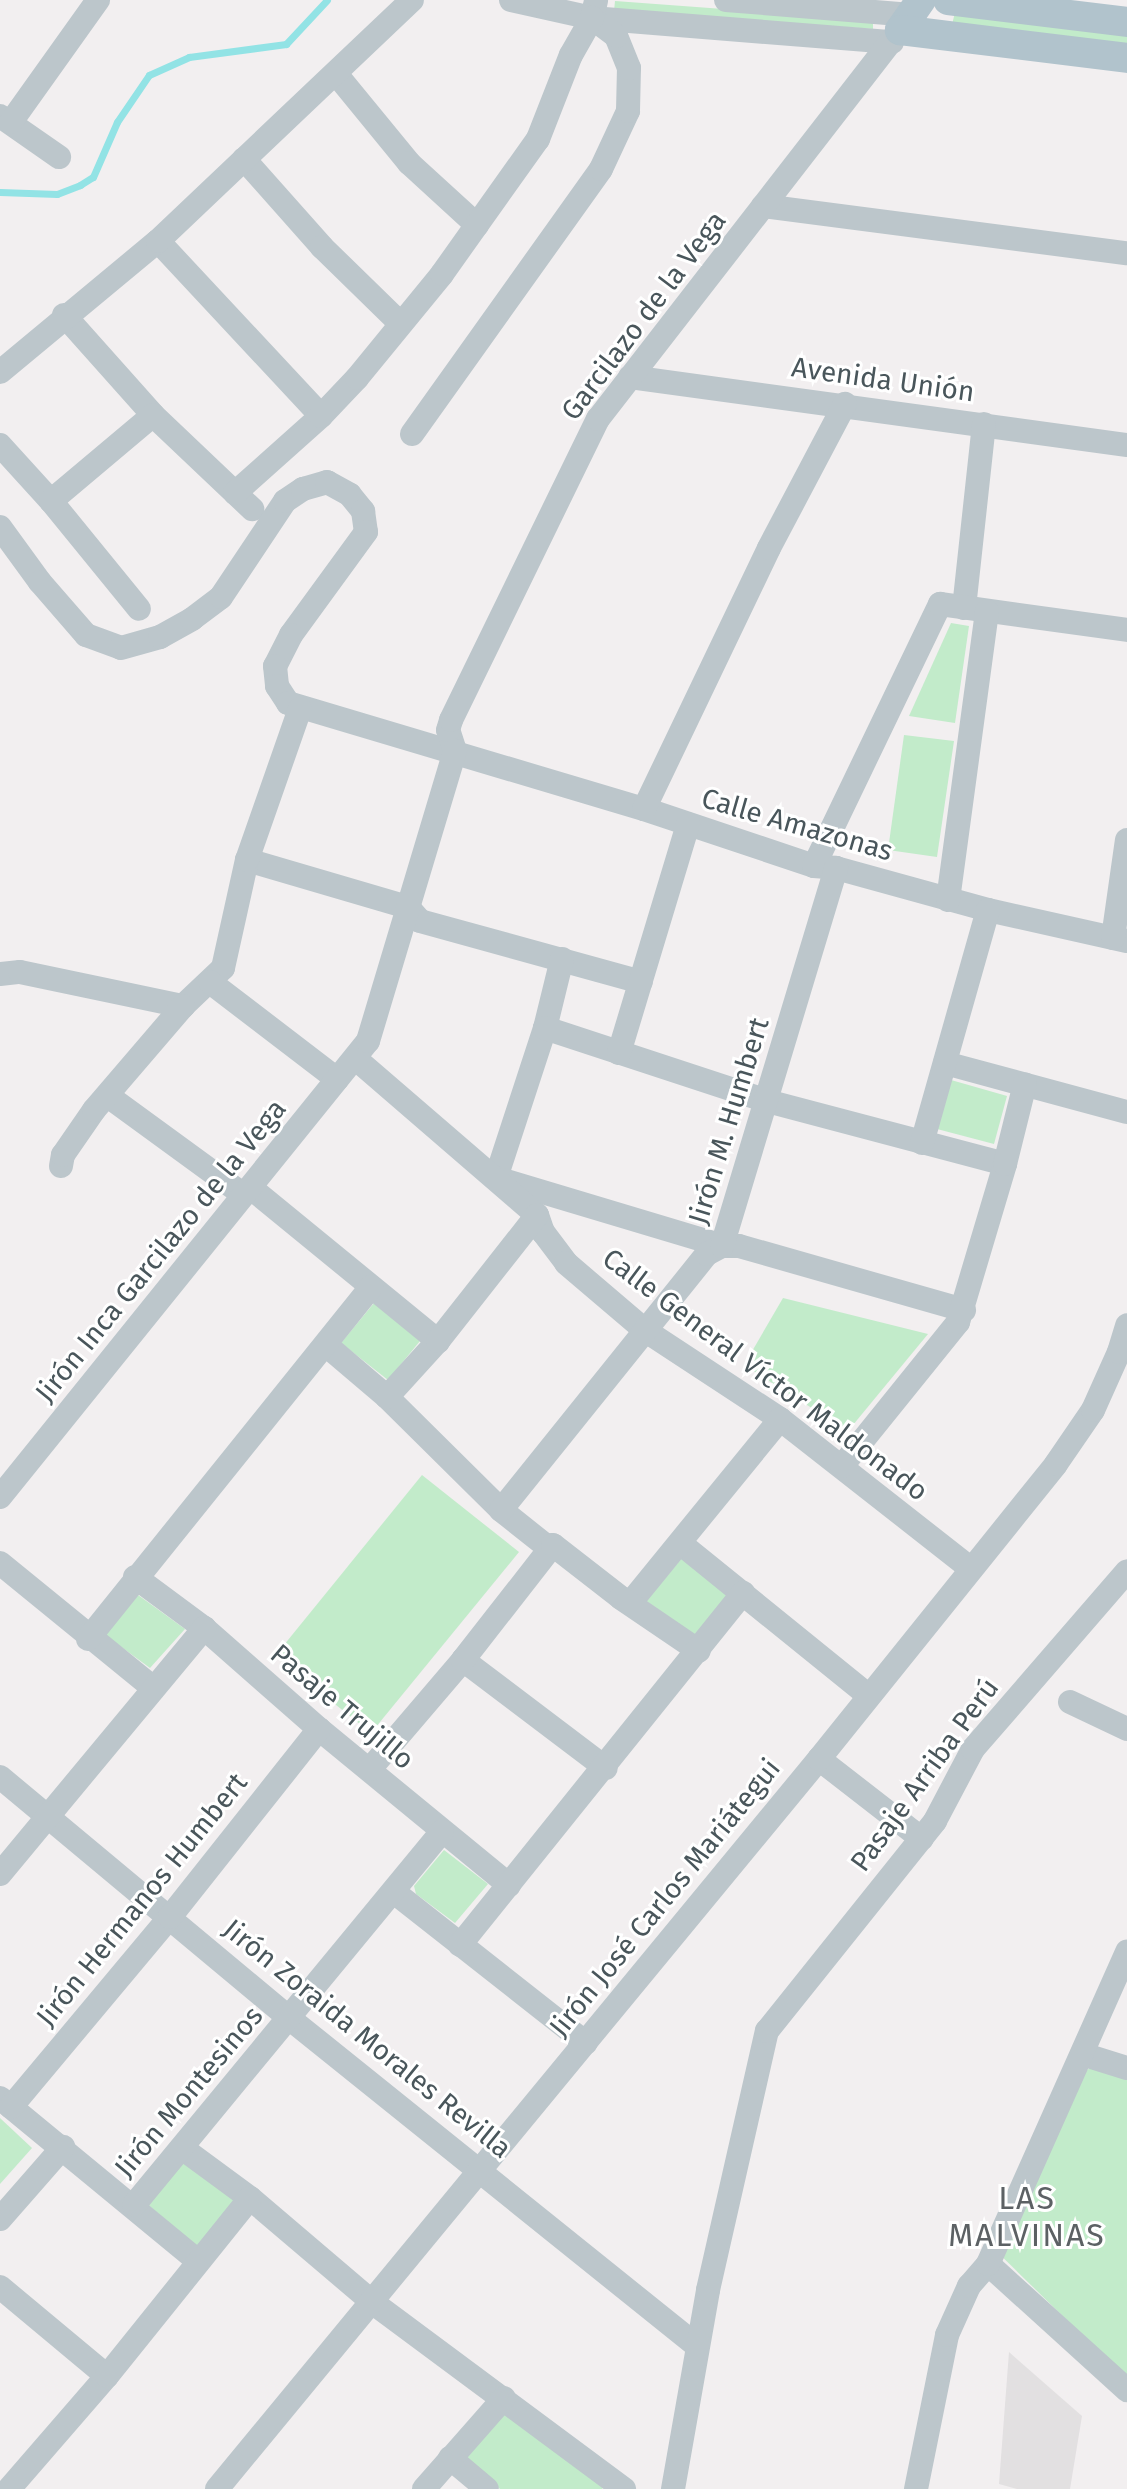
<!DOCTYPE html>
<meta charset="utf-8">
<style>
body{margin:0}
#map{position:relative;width:1127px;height:2489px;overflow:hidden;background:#f2eff0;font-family:"Fira Sans",sans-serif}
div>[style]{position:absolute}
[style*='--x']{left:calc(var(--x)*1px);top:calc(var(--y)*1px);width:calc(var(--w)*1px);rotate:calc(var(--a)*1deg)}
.education>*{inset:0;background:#e2e0e1}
.green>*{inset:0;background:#c2ebca}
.stream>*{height:7px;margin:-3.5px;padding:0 3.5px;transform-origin:3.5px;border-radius:3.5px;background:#92e3e5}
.minor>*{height:24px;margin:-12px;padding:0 12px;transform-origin:12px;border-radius:12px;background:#bcc6cb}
.major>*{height:30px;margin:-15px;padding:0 15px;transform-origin:15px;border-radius:15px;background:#b1c3cc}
span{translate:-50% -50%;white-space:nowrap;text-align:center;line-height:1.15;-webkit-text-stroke:6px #fff;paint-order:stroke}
.street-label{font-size:28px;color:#49565b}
.quarter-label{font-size:32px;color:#5c6164;letter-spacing:2px}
</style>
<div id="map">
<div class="education">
<i style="clip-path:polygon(1009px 2352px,1082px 2416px,1070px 2489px,1017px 2489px,999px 2484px)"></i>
</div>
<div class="green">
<i style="clip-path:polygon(615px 1px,873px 20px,873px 29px,614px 11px)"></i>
<i style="clip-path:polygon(955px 12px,1127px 32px,1127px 47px,952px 25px)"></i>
<i style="clip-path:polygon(951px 623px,969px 626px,955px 723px,909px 716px)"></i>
<i style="clip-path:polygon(904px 735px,954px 741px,937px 857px,888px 850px)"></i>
<i style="clip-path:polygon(951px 1080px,1007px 1096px,994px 1144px,937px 1129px)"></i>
<i style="clip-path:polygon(783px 1298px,928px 1334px,848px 1431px,744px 1365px)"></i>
<i style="clip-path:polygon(374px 1303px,420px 1341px,388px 1380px,341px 1343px)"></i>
<i style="clip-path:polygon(422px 1475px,519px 1552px,371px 1733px,275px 1656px)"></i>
<i style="clip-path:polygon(682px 1558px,728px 1595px,695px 1635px,646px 1601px)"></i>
<i style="clip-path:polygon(138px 1595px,185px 1629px,150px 1668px,105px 1635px)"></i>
<i style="clip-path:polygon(444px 1850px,488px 1884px,455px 1923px,416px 1894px,414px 1886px)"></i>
<i style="clip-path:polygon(1092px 2067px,1127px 2080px,1127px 2379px,988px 2243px,1056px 2088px)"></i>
<i style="clip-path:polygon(0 2118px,32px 2148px,0 2184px)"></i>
<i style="clip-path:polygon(186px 2157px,237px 2201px,197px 2247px,146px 2203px)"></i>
<i style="clip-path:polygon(508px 2405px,606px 2484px,602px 2489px,500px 2489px,464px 2460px)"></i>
</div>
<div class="stream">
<i style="--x:0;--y:192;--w:57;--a:2"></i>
<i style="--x:57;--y:194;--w:25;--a:-21"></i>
<i style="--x:80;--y:185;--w:15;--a:-32"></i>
<i style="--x:93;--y:177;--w:60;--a:-66.4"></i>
<i style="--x:117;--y:122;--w:57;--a:-55.8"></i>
<i style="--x:149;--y:75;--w:44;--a:-24.2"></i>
<i style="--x:189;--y:57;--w:98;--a:-7.6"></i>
<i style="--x:286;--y:44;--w:60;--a:-47"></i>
</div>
<div class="minor">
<i style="--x:511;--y:0;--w:83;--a:12.5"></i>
<i style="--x:592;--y:18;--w:301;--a:4.6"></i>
<i style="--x:726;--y:0;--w:186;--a:4.6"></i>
<i style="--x:337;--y:75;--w:114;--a:50.7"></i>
<i style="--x:409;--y:163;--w:92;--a:42.4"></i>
<i style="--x:0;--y:116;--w:72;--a:34.8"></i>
<i style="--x:11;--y:122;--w:150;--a:-54.5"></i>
<i style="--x:244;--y:159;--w:118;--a:48.4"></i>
<i style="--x:322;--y:247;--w:109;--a:44.3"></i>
<i style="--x:763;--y:206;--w:367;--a:7.4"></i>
<i style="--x:158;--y:241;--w:239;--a:47"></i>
<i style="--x:64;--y:315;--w:134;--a:48.3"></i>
<i style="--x:153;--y:415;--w:137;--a:43.5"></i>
<i style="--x:0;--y:372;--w:205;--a:-39.7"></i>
<i style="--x:158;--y:241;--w:350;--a:-43.5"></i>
<i style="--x:630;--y:377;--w:502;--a:7.79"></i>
<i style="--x:412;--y:434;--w:325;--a:-54.5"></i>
<i style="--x:601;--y:169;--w:64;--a:-65"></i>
<i style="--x:628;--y:111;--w:43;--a:-88.7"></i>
<i style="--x:629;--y:68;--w:35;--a:-112"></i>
<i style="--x:616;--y:36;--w:30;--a:-143"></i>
<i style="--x:592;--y:18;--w:18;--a:-77"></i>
<i style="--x:0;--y:445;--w:76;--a:47.7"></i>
<i style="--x:51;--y:501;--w:139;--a:50.8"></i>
<i style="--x:235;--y:493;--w:115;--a:-41.8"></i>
<i style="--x:321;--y:416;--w:52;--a:-46.5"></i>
<i style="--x:357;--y:378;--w:134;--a:-50.7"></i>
<i style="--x:442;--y:274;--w:166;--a:-54.6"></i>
<i style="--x:538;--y:139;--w:90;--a:-68.6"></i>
<i style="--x:571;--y:55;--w:43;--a:-60.4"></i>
<i style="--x:51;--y:501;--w:133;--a:-40.1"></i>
<i style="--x:0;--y:527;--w:68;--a:54"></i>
<i style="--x:40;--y:582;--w:70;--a:49"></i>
<i style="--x:86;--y:635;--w:37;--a:20"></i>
<i style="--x:121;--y:648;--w:41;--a:-15.8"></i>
<i style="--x:160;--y:637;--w:37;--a:-29"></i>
<i style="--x:192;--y:619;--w:36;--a:-37"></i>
<i style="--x:221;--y:597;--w:115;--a:-56.3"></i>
<i style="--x:285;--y:501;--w:22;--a:-34"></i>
<i style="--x:303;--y:489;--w:25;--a:-16"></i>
<i style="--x:327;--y:482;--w:26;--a:29"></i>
<i style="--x:350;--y:495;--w:21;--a:51"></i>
<i style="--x:363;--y:511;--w:21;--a:82"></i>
<i style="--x:366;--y:532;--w:127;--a:126.1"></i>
<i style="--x:291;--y:635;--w:35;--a:117"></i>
<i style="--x:275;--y:666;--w:20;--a:84"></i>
<i style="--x:277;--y:686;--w:20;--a:57"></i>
<i style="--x:288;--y:703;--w:371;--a:16.6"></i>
<i style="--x:644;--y:809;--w:179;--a:18.5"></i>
<i style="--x:814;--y:866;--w:22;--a:5"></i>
<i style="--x:836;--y:868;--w:158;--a:15.4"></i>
<i style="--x:988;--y:910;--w:142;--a:12.6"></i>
<i style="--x:964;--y:608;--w:185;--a:-83.8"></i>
<i style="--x:455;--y:751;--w:22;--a:-108"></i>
<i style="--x:448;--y:730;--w:10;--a:-73"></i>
<i style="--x:451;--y:720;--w:335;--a:-64"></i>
<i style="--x:598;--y:419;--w:492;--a:-52.2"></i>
<i style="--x:644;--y:809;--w:289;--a:-64.4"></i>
<i style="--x:769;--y:548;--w:163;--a:-62.2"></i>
<i style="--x:247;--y:860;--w:168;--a:16.3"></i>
<i style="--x:408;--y:907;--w:18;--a:49"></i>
<i style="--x:420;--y:921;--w:229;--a:15.4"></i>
<i style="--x:814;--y:866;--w:291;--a:-64.3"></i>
<i style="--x:940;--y:604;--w:189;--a:7.9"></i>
<i style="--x:948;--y:900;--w:291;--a:-82.3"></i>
<i style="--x:1113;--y:938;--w:99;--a:-81.9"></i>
<i style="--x:562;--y:959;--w:71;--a:103.8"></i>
<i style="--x:545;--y:1028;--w:158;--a:108.1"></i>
<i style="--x:496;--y:1178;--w:236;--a:16.7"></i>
<i style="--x:722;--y:1246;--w:17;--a:0"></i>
<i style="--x:739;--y:1246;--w:234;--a:15.9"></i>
<i style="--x:0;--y:974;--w:20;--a:-6"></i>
<i style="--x:20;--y:972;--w:167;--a:11.8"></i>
<i style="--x:183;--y:1006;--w:55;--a:-43.5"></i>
<i style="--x:223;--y:968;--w:111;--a:-77.5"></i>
<i style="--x:247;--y:860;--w:160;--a:-70.7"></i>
<i style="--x:210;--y:982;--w:160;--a:37.4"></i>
<i style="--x:545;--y:1028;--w:234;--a:18.2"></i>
<i style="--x:767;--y:1101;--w:246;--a:14.8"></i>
<i style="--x:619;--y:1053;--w:239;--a:-73.2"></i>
<i style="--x:356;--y:1059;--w:239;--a:40.8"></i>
<i style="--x:537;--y:1215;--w:18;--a:71"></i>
<i style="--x:543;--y:1232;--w:39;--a:53"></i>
<i style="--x:566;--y:1263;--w:105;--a:40.4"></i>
<i style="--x:646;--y:1331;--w:160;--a:33.3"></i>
<i style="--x:780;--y:1419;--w:243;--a:38.1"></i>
<i style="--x:945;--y:1063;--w:188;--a:15.1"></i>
<i style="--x:108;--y:1096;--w:168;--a:36.1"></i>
<i style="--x:922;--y:1143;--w:242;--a:-74.2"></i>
<i style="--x:61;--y:1166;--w:11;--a:-80"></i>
<i style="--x:63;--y:1155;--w:55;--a:-55.4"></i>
<i style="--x:94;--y:1110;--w:137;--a:-49.4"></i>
<i style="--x:251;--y:1188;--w:242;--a:39.3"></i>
<i style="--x:326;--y:1345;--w:80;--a:40.4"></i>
<i style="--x:387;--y:1397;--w:161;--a:44.7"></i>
<i style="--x:501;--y:1510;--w:63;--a:38.5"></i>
<i style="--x:387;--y:1397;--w:76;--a:-47.7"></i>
<i style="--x:438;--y:1341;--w:160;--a:-51.8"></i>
<i style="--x:842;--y:1466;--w:185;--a:-51.1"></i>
<i style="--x:958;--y:1322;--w:165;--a:-73.4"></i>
<i style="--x:1005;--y:1164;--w:82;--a:-76"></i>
<i style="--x:0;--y:1497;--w:586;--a:-51.1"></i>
<i style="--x:368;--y:1041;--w:303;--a:-73.3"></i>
<i style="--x:501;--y:1510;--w:329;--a:-51.2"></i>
<i style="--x:707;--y:1254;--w:17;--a:-28"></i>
<i style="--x:722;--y:1246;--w:395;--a:-73.2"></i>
<i style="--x:680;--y:1543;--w:242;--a:39"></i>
<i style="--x:0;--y:1563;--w:198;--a:39.2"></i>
<i style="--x:135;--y:1577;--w:86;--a:36.5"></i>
<i style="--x:204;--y:1628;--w:153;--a:41.3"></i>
<i style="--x:319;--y:1729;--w:246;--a:39.4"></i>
<i style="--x:631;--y:1602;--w:236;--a:-50.8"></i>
<i style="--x:88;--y:1639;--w:452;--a:-51.2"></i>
<i style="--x:463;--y:1660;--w:179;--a:37.1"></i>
<i style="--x:1070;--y:1702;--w:63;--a:25.3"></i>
<i style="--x:819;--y:1759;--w:130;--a:37.8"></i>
<i style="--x:370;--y:1769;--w:143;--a:-49.5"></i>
<i style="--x:463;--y:1660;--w:146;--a:-52"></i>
<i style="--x:553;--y:1545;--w:86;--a:37.9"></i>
<i style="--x:621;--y:1598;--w:94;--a:34.2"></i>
<i style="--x:0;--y:1777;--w:376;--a:39.8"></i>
<i style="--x:289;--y:2018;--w:523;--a:38.8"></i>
<i style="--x:0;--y:1874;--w:320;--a:-50.3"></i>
<i style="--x:394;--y:1892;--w:244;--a:38.2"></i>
<i style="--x:460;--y:1945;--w:452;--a:-51.2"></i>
<i style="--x:1082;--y:2054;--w:47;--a:17.3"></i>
<i style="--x:0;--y:2098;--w:256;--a:39.5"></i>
<i style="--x:11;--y:2107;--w:248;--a:-50.1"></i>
<i style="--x:170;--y:1917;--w:240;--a:-51.6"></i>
<i style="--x:182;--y:2148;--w:84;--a:36.3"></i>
<i style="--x:250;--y:2198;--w:160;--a:40.4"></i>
<i style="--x:372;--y:2302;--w:314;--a:36.6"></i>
<i style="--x:134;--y:2205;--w:484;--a:-50.5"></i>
<i style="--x:0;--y:2219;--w:96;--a:-48.8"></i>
<i style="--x:988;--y:2264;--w:188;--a:42.2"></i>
<i style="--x:0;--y:2287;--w:139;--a:39.8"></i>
<i style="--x:450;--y:2458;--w:48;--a:40"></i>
<i style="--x:9;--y:2489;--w:150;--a:-49.1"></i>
<i style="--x:107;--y:2376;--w:228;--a:-51.2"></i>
<i style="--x:217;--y:2489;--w:946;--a:-50.49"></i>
<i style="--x:819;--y:1759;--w:378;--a:-51.2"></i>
<i style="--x:1056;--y:1464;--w:65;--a:-55.6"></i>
<i style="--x:1093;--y:1410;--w:64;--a:-65.9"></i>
<i style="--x:1119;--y:1352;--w:28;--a:-73"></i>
<i style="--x:424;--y:2489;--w:121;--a:-48.7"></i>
<i style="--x:673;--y:2489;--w:202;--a:-80"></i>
<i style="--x:708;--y:2290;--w:266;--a:-77.2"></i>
<i style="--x:767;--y:2031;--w:269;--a:-51.3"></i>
<i style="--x:935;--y:1821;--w:81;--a:-62.2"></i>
<i style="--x:973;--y:1749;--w:235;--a:-49.1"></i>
<i style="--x:916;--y:2489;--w:157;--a:-78.6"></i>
<i style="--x:947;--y:2335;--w:54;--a:-65.8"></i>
<i style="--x:969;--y:2286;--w:29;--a:-49"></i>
<i style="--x:988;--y:2264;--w:342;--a:-66"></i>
</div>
<div class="major">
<i style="--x:921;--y:0;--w:37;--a:125"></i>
<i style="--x:900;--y:30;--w:229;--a:7"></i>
<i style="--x:948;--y:0;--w:180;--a:7"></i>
</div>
<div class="street-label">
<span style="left:644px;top:316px;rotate:-53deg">Garcilazo de la Vega</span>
<span style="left:883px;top:380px;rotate:8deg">Avenida Unión</span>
<span style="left:797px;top:825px;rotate:16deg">Calle Amazonas</span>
<span style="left:729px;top:1121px;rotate:-73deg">Jirón M. Humbert</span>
<span style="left:161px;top:1251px;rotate:-51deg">Jirón Inca Garcilazo de la Vega</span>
<span style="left:765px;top:1375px;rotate:37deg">Calle General Víctor Maldonado</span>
<span style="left:342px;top:1707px;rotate:40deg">Pasaje Trujillo</span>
<span style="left:925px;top:1775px;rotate:-54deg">Pasaje Arriba Perú</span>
<span style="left:665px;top:1898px;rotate:-51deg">Jirón José Carlos Mariátegui</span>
<span style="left:142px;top:1900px;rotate:-51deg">Jirón Hermanos Humbert</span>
<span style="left:367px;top:2039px;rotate:39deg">Jirón Zoraida Morales Revilla</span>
<span style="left:189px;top:2092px;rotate:-50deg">Jirón Montesinos</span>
</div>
<div class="quarter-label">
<span style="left:1027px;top:2217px">LAS<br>MALVINAS</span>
</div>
</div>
